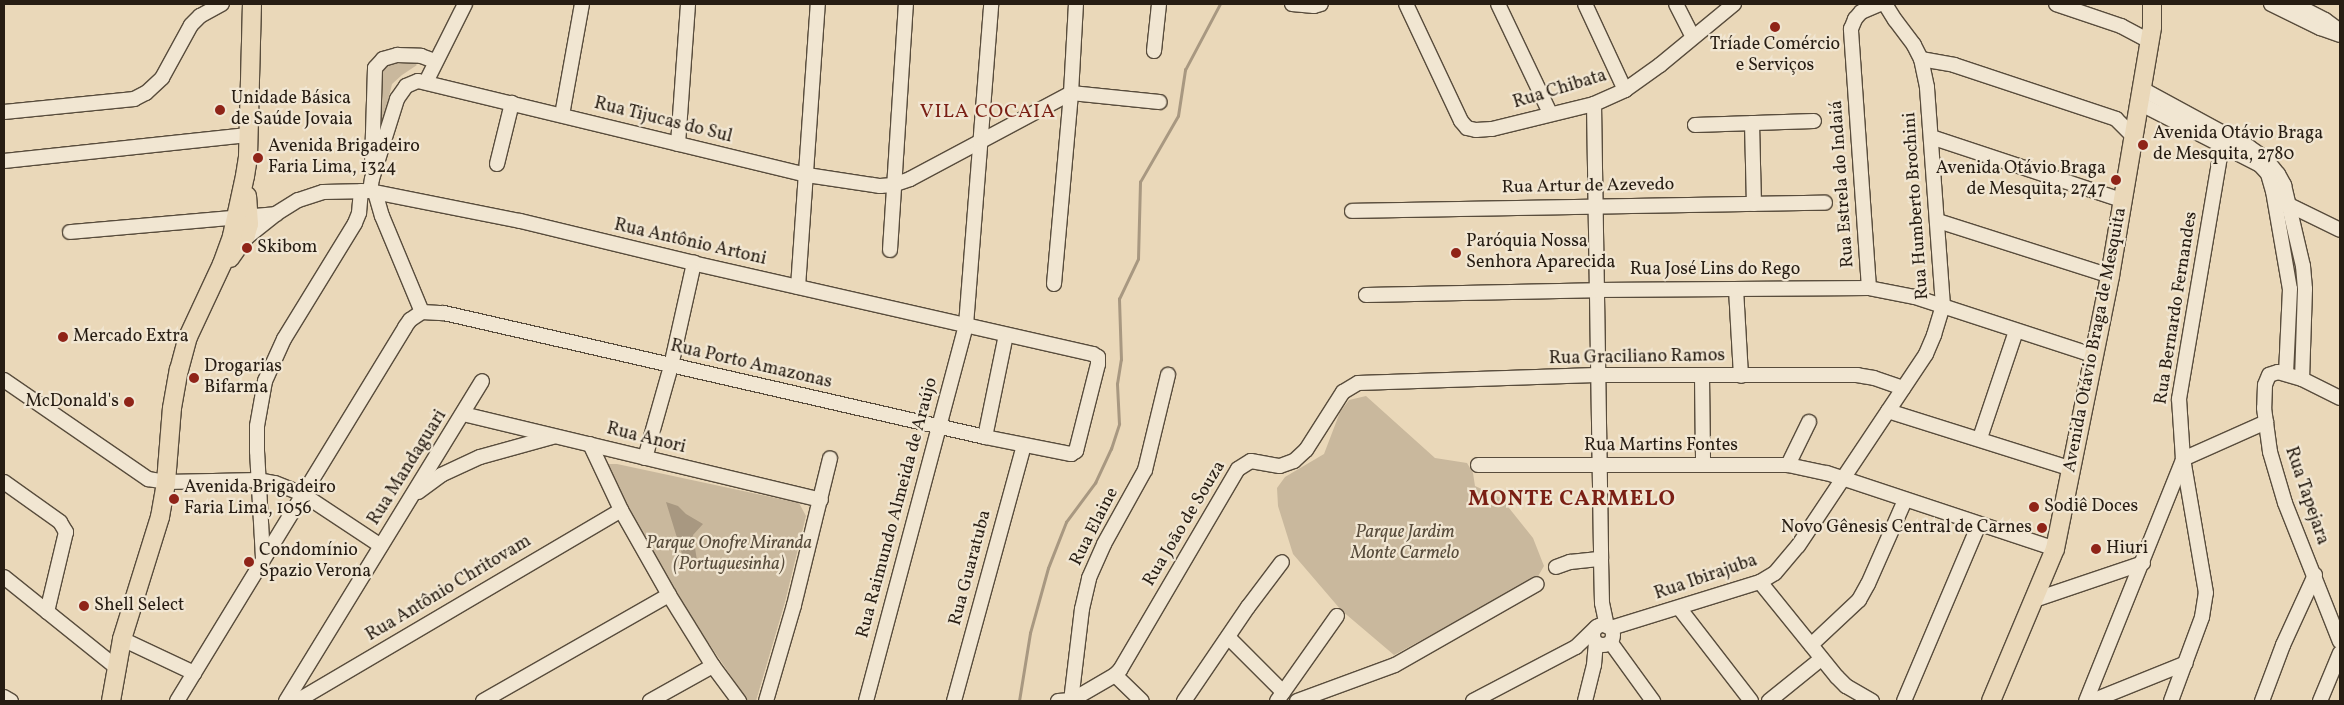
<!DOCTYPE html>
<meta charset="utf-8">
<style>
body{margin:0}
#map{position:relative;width:2344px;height:705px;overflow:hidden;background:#ead8b9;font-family:Vollkorn,serif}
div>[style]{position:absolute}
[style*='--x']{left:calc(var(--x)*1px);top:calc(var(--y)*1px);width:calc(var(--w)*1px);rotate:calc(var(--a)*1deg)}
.green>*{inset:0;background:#c9b89d}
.water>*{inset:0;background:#a89881}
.stream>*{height:2.5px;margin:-1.25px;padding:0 1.25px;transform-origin:1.25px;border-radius:1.25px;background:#a89881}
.roads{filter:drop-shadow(1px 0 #584c3c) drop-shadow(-1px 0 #584c3c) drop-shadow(0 1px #584c3c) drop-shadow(0 -1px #584c3c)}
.minor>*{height:14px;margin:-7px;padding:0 7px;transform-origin:7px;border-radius:7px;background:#f1e6d2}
.minor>.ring{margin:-7px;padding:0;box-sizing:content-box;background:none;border:14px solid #f1e6d2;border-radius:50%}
.major>*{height:18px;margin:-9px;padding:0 9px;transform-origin:9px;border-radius:9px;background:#ead8b9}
.dots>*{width:14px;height:14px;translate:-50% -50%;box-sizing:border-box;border:2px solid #f1e6d2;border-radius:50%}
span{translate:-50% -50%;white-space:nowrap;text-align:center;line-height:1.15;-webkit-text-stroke:4.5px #f1e6d2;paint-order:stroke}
.poi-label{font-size:18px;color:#271d13}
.left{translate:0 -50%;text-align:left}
.right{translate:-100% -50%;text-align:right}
.street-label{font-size:18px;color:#271d13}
.park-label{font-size:18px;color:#584c3c;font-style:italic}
.quarter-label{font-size:20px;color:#7a1f14;letter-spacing:1px}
.district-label{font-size:22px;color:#7a1f14;font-weight:700;letter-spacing:1px}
.frame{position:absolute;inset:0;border:5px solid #271d13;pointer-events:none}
</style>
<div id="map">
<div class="green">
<i style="clip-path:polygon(401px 58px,412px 61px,417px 65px,402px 75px,392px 84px,379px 141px,382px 63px)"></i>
<i style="clip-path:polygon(1366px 396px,1435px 458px,1467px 463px,1473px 473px,1475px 486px,1501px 498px,1533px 538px,1544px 566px,1537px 578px,1394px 655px,1341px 610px,1293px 554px,1278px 506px,1277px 488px,1285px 477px,1324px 454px,1340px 412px,1349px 400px)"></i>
<i style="clip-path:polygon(608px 464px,617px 464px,799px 503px,806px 516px,785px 602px,756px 701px,748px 701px,667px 582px,626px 504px)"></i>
</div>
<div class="water">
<i style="clip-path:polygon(666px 502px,678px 506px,686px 514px,703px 524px,693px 535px,698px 567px,682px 554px)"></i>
</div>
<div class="stream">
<i style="--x:1019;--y:701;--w:69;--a:-80.8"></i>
<i style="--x:1030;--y:633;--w:67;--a:-74.5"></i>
<i style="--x:1048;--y:568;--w:49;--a:-68.6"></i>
<i style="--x:1066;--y:522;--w:49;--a:-53.4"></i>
<i style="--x:1095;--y:483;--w:38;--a:-65"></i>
<i style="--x:1111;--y:449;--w:26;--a:-72"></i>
<i style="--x:1119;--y:424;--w:40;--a:-92.9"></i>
<i style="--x:1117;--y:384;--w:24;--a:-81"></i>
<i style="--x:1121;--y:360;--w:61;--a:-91.9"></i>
<i style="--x:1119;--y:299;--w:44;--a:-64.6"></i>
<i style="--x:1138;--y:259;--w:77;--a:-88.5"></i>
<i style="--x:1140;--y:182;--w:76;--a:-60.1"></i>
<i style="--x:1178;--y:116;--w:47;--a:-81.3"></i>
<i style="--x:1185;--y:70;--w:75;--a:-62.1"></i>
</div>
<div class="roads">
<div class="minor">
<i style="--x:1292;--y:4;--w:22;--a:5"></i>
<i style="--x:1314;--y:6;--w:7;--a:-16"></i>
<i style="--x:1406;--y:4;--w:129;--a:64.8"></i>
<i style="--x:1461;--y:121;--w:9;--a:49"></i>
<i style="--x:1467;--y:128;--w:9;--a:13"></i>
<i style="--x:1476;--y:130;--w:16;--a:-4"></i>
<i style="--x:1492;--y:129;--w:105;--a:-13.8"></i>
<i style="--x:1594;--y:104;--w:34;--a:-24"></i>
<i style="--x:1625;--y:90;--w:43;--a:-35.5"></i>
<i style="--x:1660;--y:65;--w:96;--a:-39.5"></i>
<i style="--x:1498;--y:4;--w:121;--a:64.5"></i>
<i style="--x:1585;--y:4;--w:95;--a:65.1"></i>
<i style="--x:1676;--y:4;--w:36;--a:63"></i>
<i style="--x:2056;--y:4;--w:69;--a:18.7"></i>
<i style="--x:2121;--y:26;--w:32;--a:28"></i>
<i style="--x:2271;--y:4;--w:55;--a:26.1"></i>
<i style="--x:2320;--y:28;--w:21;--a:19"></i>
<i style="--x:2294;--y:4;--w:35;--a:27"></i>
<i style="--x:2325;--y:20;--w:19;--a:36"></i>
<i style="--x:1154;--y:51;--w:47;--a:-83.9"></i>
<i style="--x:1921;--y:59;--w:34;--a:10"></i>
<i style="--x:1954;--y:65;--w:171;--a:18.4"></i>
<i style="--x:2116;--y:119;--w:24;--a:45"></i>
<i style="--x:426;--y:82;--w:87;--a:-63.4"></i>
<i style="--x:2142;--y:89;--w:122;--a:28.5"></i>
<i style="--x:2249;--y:147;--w:19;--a:35"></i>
<i style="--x:2265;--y:158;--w:21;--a:51"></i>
<i style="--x:2278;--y:174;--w:13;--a:61"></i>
<i style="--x:2284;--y:185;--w:83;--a:76.8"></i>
<i style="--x:2303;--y:266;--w:23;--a:85"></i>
<i style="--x:2305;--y:289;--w:90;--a:91.9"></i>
<i style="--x:2139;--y:103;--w:136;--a:27.1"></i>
<i style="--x:2260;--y:165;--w:12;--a:48"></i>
<i style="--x:2268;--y:174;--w:18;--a:74"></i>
<i style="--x:2273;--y:191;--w:99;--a:80.2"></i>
<i style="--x:2290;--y:289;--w:84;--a:92.7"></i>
<i style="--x:1594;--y:104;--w:455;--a:89.1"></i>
<i style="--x:1601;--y:559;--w:44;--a:88.7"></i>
<i style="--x:1602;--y:603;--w:24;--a:78"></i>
<i style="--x:4;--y:112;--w:131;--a:-5.7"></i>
<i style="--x:134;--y:99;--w:13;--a:-27"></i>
<i style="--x:146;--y:93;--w:22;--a:-43"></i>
<i style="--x:162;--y:78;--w:60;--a:-61.3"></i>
<i style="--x:191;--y:25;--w:13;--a:-45"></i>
<i style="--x:200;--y:16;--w:25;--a:-29"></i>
<i style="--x:562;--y:115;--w:113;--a:-79.8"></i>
<i style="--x:1752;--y:123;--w:81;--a:88.6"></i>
<i style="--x:1695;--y:125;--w:119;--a:-1.9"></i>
<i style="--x:1931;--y:137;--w:201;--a:18.3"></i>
<i style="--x:678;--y:144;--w:140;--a:-85.9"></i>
<i style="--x:4;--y:161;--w:245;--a:-6.1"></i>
<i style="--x:372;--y:164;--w:96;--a:-88.2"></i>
<i style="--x:375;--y:68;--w:12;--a:-48"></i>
<i style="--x:383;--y:59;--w:15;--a:-16"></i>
<i style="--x:397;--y:55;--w:24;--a:2"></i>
<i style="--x:421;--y:56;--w:15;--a:20"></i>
<i style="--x:497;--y:164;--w:63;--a:-76.2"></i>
<i style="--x:370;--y:191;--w:12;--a:-81"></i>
<i style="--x:372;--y:179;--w:84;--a:-72.6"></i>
<i style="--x:397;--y:99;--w:16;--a:-55"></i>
<i style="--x:406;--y:86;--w:13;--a:-23"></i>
<i style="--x:418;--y:81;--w:400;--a:13.6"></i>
<i style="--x:807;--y:175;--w:74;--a:8.6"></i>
<i style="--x:880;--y:186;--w:13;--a:-4"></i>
<i style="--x:893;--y:185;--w:18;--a:-19"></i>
<i style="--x:910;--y:179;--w:183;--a:-28.1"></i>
<i style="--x:1071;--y:93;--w:89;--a:5.8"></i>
<i style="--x:375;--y:192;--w:25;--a:74"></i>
<i style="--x:382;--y:216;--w:104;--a:67.4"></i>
<i style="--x:2285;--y:203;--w:61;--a:26.1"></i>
<i style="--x:1352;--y:211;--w:473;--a:-1"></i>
<i style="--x:1938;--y:221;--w:181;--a:17.7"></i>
<i style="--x:70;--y:232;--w:207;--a:-5"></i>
<i style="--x:890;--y:250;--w:247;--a:-86.3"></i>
<i style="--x:1054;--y:284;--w:192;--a:-84.9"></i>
<i style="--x:1071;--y:93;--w:89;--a:-86.8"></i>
<i style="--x:798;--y:287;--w:284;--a:-86"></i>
<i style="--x:1869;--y:288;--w:260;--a:-94"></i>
<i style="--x:1851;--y:29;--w:11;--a:-68"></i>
<i style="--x:1855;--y:19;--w:9;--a:-49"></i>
<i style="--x:1861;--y:12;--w:21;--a:-23"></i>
<i style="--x:1736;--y:289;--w:87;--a:86.7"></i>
<i style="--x:1366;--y:295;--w:230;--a:-1.2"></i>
<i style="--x:1596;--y:290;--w:273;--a:-0.4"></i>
<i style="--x:1869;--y:288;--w:47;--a:11.1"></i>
<i style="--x:1915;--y:297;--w:189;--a:18.1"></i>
<i style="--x:1702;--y:376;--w:87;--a:89.3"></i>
<i style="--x:4;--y:380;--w:175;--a:34.5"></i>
<i style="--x:148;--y:479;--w:18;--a:9"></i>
<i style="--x:166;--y:482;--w:93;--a:-1.2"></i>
<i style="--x:259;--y:480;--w:16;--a:11"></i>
<i style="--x:275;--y:483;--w:31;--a:22"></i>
<i style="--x:304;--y:495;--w:92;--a:33.5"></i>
<i style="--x:2340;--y:398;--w:42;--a:-153.4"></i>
<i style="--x:2302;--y:379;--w:25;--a:-164"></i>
<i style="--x:2278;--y:372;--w:9;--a:162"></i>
<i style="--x:2269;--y:375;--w:11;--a:112"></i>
<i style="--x:2265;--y:385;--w:23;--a:92"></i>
<i style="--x:2264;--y:408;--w:44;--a:82.2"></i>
<i style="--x:2270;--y:452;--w:53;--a:73.6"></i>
<i style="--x:2285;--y:503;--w:149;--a:68.4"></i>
<i style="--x:1888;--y:411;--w:193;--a:17.5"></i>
<i style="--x:463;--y:414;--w:368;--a:13.5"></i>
<i style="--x:985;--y:437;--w:104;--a:-78.4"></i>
<i style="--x:1980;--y:438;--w:113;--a:-71.4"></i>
<i style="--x:590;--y:444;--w:73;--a:64.8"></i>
<i style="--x:621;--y:510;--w:98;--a:60.5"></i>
<i style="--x:669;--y:595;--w:84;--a:58.2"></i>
<i style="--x:713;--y:666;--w:44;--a:53.4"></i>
<i style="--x:645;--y:458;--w:96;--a:-74.2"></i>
<i style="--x:671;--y:366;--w:106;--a:-77.4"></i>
<i style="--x:2183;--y:459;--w:91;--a:-24"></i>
<i style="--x:1478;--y:465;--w:310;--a:0"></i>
<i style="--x:1788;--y:465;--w:40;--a:12"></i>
<i style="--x:1827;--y:473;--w:240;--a:18.4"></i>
<i style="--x:1788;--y:465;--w:48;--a:-64"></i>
<i style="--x:4;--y:482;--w:69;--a:35.5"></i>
<i style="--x:60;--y:522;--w:12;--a:59"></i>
<i style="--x:66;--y:532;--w:82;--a:103.4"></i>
<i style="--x:418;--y:492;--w:29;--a:-36"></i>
<i style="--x:441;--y:475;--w:43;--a:-24.8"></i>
<i style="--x:480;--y:457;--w:75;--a:-15.5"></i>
<i style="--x:263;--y:558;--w:107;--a:-93.2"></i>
<i style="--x:257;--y:451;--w:25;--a:-90"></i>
<i style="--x:257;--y:426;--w:46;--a:-79.9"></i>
<i style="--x:265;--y:381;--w:46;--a:-65.7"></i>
<i style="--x:284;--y:339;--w:136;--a:-58.5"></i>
<i style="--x:355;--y:223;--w:11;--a:-68"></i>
<i style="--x:359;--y:213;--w:22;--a:-85"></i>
<i style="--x:1556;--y:567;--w:15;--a:-20"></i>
<i style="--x:1570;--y:562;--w:31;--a:-6"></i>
<i style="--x:4;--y:577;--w:144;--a:38.8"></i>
<i style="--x:1760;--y:582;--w:122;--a:51"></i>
<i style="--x:1837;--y:677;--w:13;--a:45"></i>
<i style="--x:1846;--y:686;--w:30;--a:30"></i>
<i style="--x:2034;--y:600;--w:115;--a:-18.7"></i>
<i style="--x:1680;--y:609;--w:116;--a:52.3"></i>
<i class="ring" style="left:1593px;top:625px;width:6px;height:6px"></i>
<i style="--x:1611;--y:628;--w:156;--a:-17.2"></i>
<i style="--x:1760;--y:582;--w:17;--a:-31"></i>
<i style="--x:1775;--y:573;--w:35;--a:-50"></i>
<i style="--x:1798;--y:546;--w:231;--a:-56.3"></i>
<i style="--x:1926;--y:354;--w:21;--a:-67"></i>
<i style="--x:1934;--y:335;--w:30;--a:-73"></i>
<i style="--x:1943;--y:306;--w:220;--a:-94.2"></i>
<i style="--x:1927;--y:87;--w:29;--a:-102"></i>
<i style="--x:1921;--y:59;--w:16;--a:-117"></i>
<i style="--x:1914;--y:45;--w:31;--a:-127"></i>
<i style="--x:1895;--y:20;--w:19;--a:-122"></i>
<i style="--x:1228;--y:637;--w:78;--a:45"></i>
<i style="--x:122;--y:639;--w:80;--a:25.3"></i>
<i style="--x:1611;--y:643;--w:72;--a:54.1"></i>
<i style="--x:1811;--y:645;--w:66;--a:-43.2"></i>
<i style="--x:1859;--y:600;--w:18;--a:-61"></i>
<i style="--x:1868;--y:584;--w:92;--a:-66.2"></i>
<i style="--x:1115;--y:675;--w:37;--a:44"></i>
<i style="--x:4;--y:697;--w:8;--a:30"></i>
<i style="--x:177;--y:701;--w:438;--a:-58.6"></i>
<i style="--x:405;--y:327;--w:9;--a:-54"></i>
<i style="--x:410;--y:320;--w:14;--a:-34"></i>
<i style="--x:422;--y:312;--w:22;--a:3"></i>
<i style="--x:444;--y:313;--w:555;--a:12.91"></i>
<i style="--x:985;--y:437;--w:88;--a:11.2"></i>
<i style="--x:1071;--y:454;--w:6;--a:-31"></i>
<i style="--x:1076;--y:451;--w:90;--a:-75.8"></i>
<i style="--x:1098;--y:364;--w:7;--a:-90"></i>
<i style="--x:1098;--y:357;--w:6;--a:-149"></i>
<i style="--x:1093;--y:354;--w:409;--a:-167.2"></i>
<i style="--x:694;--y:263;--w:179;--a:-166.4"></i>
<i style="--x:520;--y:221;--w:153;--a:-168.7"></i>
<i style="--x:370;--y:191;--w:47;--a:178.8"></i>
<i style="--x:323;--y:192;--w:26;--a:162"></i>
<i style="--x:298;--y:200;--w:26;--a:148"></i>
<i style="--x:276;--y:214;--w:43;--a:141.5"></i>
<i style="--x:286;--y:701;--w:375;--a:-58.5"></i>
<i style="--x:297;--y:701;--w:376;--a:-30.5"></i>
<i style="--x:483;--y:701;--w:214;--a:-29.7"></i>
<i style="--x:650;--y:701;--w:72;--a:-29.1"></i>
<i style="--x:766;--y:701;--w:100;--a:-73.7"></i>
<i style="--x:794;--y:605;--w:151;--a:-76.2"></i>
<i style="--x:866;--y:701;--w:389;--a:-75.1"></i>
<i style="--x:966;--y:325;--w:322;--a:-85.5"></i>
<i style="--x:954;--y:701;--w:265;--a:-74.7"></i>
<i style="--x:1058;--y:701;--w:14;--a:-4"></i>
<i style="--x:1072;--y:700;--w:50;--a:-30.2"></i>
<i style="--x:1115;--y:675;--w:7;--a:-45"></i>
<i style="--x:1120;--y:670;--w:233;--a:-59.6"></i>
<i style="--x:1238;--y:469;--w:15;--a:-32"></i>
<i style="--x:1251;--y:461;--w:29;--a:10"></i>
<i style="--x:1280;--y:466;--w:15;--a:-20"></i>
<i style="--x:1294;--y:461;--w:16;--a:-43"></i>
<i style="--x:1306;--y:450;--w:69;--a:-57.5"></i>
<i style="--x:1343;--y:392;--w:17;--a:-31"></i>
<i style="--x:1358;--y:383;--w:238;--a:-1.9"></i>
<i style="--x:1596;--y:375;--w:261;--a:0"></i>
<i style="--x:1857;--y:375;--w:17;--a:10"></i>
<i style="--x:1874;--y:378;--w:31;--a:19"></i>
<i style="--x:1071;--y:701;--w:93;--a:-83.2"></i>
<i style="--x:1082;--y:609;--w:32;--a:-77"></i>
<i style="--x:1089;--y:578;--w:37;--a:-66"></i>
<i style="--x:1104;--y:544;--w:85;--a:-61"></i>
<i style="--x:1145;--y:470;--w:98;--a:-76.4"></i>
<i style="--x:1184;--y:701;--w:114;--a:-55.8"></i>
<i style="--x:1248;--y:607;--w:56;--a:-52.9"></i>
<i style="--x:1277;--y:701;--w:104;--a:-54.8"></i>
<i style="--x:1297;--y:701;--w:104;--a:-20.2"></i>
<i style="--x:1395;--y:665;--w:163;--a:-29.7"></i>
<i style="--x:1473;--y:701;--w:116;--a:-27.7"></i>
<i style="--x:1576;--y:647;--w:29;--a:-44"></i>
<i style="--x:1585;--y:701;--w:37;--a:-76"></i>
<i style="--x:1594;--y:665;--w:22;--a:-85"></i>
<i style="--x:1769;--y:701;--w:67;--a:-38.9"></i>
<i style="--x:1904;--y:701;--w:192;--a:-67"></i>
<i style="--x:2086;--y:701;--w:260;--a:-68.1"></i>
<i style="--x:2092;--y:701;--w:101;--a:-22"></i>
<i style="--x:2171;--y:701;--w:90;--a:-69.7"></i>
<i style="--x:2202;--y:617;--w:24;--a:-81"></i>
<i style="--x:2206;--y:593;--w:136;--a:-99.7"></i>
<i style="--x:2183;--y:459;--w:60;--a:-93.8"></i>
<i style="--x:2179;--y:399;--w:270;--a:-80.4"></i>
<i style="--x:2262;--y:701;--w:60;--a:-69.4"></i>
<i style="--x:2283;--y:645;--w:77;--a:-65.4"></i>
<i style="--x:2320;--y:701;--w:52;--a:-67.4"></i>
</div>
<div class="major">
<i style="--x:230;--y:258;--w:28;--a:-55"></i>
<i style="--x:246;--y:235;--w:11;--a:-75"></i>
<i style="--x:249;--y:224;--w:28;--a:-94"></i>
<i style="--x:111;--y:701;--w:63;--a:-79.9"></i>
<i style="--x:122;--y:639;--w:128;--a:-72.7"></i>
<i style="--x:160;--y:517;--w:36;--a:-80"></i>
<i style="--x:166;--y:482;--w:74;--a:-85.4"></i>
<i style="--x:172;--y:408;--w:39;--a:-80"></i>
<i style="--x:179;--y:370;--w:34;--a:-75"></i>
<i style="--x:188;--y:337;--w:81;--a:-65"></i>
<i style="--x:222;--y:264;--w:30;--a:-70"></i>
<i style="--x:232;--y:236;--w:61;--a:-77.8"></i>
<i style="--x:245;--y:176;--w:20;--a:-81"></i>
<i style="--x:248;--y:156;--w:152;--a:-88.5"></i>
<i style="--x:1991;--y:701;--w:165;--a:-67.2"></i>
<i style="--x:2055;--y:549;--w:278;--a:-78.6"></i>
<i style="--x:2110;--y:276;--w:253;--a:-80.4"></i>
<i style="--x:2152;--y:27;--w:23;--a:-90"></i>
</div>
</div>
<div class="dots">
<i style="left:1775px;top:27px;background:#8f2418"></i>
<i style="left:220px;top:110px;background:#8f2418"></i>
<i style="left:2143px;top:145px;background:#8f2418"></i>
<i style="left:258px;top:158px;background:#8f2418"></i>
<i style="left:2116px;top:180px;background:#8f2418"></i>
<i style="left:247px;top:248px;background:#8f2418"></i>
<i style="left:1456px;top:253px;background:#8f2418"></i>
<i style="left:63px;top:337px;background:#8f2418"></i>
<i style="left:194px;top:378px;background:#8f2418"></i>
<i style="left:129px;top:402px;background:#8f2418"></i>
<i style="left:174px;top:499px;background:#8f2418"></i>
<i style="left:2034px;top:507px;background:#8f2418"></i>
<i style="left:2042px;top:528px;background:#8f2418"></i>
<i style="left:2096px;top:549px;background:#8f2418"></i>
<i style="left:249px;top:562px;background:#8f2418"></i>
<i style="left:84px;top:606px;background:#8f2418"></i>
</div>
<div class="poi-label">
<span style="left:1775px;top:56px">Tríade Comércio<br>e Serviços</span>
<span class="left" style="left:231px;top:110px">Unidade Básica<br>de Saúde Jovaia</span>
<span class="left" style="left:2153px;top:145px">Avenida Otávio Braga<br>de Mesquita, 2780</span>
<span class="left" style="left:268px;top:158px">Avenida Brigadeiro<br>Faria Lima, 1324</span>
<span class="right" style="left:2106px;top:180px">Avenida Otávio Braga<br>de Mesquita, 2747</span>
<span class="left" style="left:1466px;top:253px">Paróquia Nossa<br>Senhora Aparecida</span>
<span class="left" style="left:257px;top:248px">Skibom</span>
<span class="left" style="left:73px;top:337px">Mercado Extra</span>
<span class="left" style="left:204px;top:378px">Drogarias<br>Bifarma</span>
<span class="right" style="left:119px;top:402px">McDonald's</span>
<span class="left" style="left:184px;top:499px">Avenida Brigadeiro<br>Faria Lima, 1056</span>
<span class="left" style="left:2044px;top:507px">Sodiê Doces</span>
<span class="right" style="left:2032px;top:528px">Novo Gênesis Central de Carnes</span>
<span class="left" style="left:2106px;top:549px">Hiuri</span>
<span class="left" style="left:259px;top:562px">Condomínio<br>Spazio Verona</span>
<span class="left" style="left:94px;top:606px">Shell Select</span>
</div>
<div class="street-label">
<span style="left:1560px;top:90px;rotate:-17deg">Rua Chibata</span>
<span style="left:663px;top:121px;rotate:14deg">Rua Tijucas do Sul</span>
<span style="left:1843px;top:184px;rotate:-94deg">Rua Estrela do Indaiá</span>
<span style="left:1588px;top:187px;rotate:-1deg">Rua Artur de Azevedo</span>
<span style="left:1917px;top:206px;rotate:-94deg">Rua Humberto Brochini</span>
<span style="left:690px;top:243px;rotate:13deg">Rua Antônio Artoni</span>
<span style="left:1715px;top:270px">Rua José Lins do Rego</span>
<span style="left:2177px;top:308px;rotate:-81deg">Rua Bernardo Fernandes</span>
<span style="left:2096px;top:340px;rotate:-79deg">Avenida Otávio Braga de Mesquita</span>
<span style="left:1637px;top:358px;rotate:-1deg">Rua Graciliano Ramos</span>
<span style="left:751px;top:365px;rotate:13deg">Rua Porto Amazonas</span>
<span style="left:646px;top:439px;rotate:14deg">Rua Anori</span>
<span style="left:1661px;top:446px">Rua Martins Fontes</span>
<span style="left:408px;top:468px;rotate:-58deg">Rua Mandaguari</span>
<span style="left:2306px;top:496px;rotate:71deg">Rua Tapejara</span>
<span style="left:898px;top:508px;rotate:-75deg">Rua Raimundo Almeida de Araújo</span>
<span style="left:1185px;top:524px;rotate:-59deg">Rua João de Souza</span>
<span style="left:1095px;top:527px;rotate:-63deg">Rua Elaine</span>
<span style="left:971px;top:568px;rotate:-75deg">Rua Guaratuba</span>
<span style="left:1706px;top:578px;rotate:-19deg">Rua Ibirajuba</span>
<span style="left:449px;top:589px;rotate:-31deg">Rua Antônio Chritovam</span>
</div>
<div class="park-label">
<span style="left:1405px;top:544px">Parque Jardim<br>Monte Carmelo</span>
<span style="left:729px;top:555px">Parque Onofre Miranda<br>(Portuguesinha)</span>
</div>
<div class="quarter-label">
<span style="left:988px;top:112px">VILA COCAIA</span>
</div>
<div class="district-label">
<span style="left:1572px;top:500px">MONTE CARMELO</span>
</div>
<div class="frame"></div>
</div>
